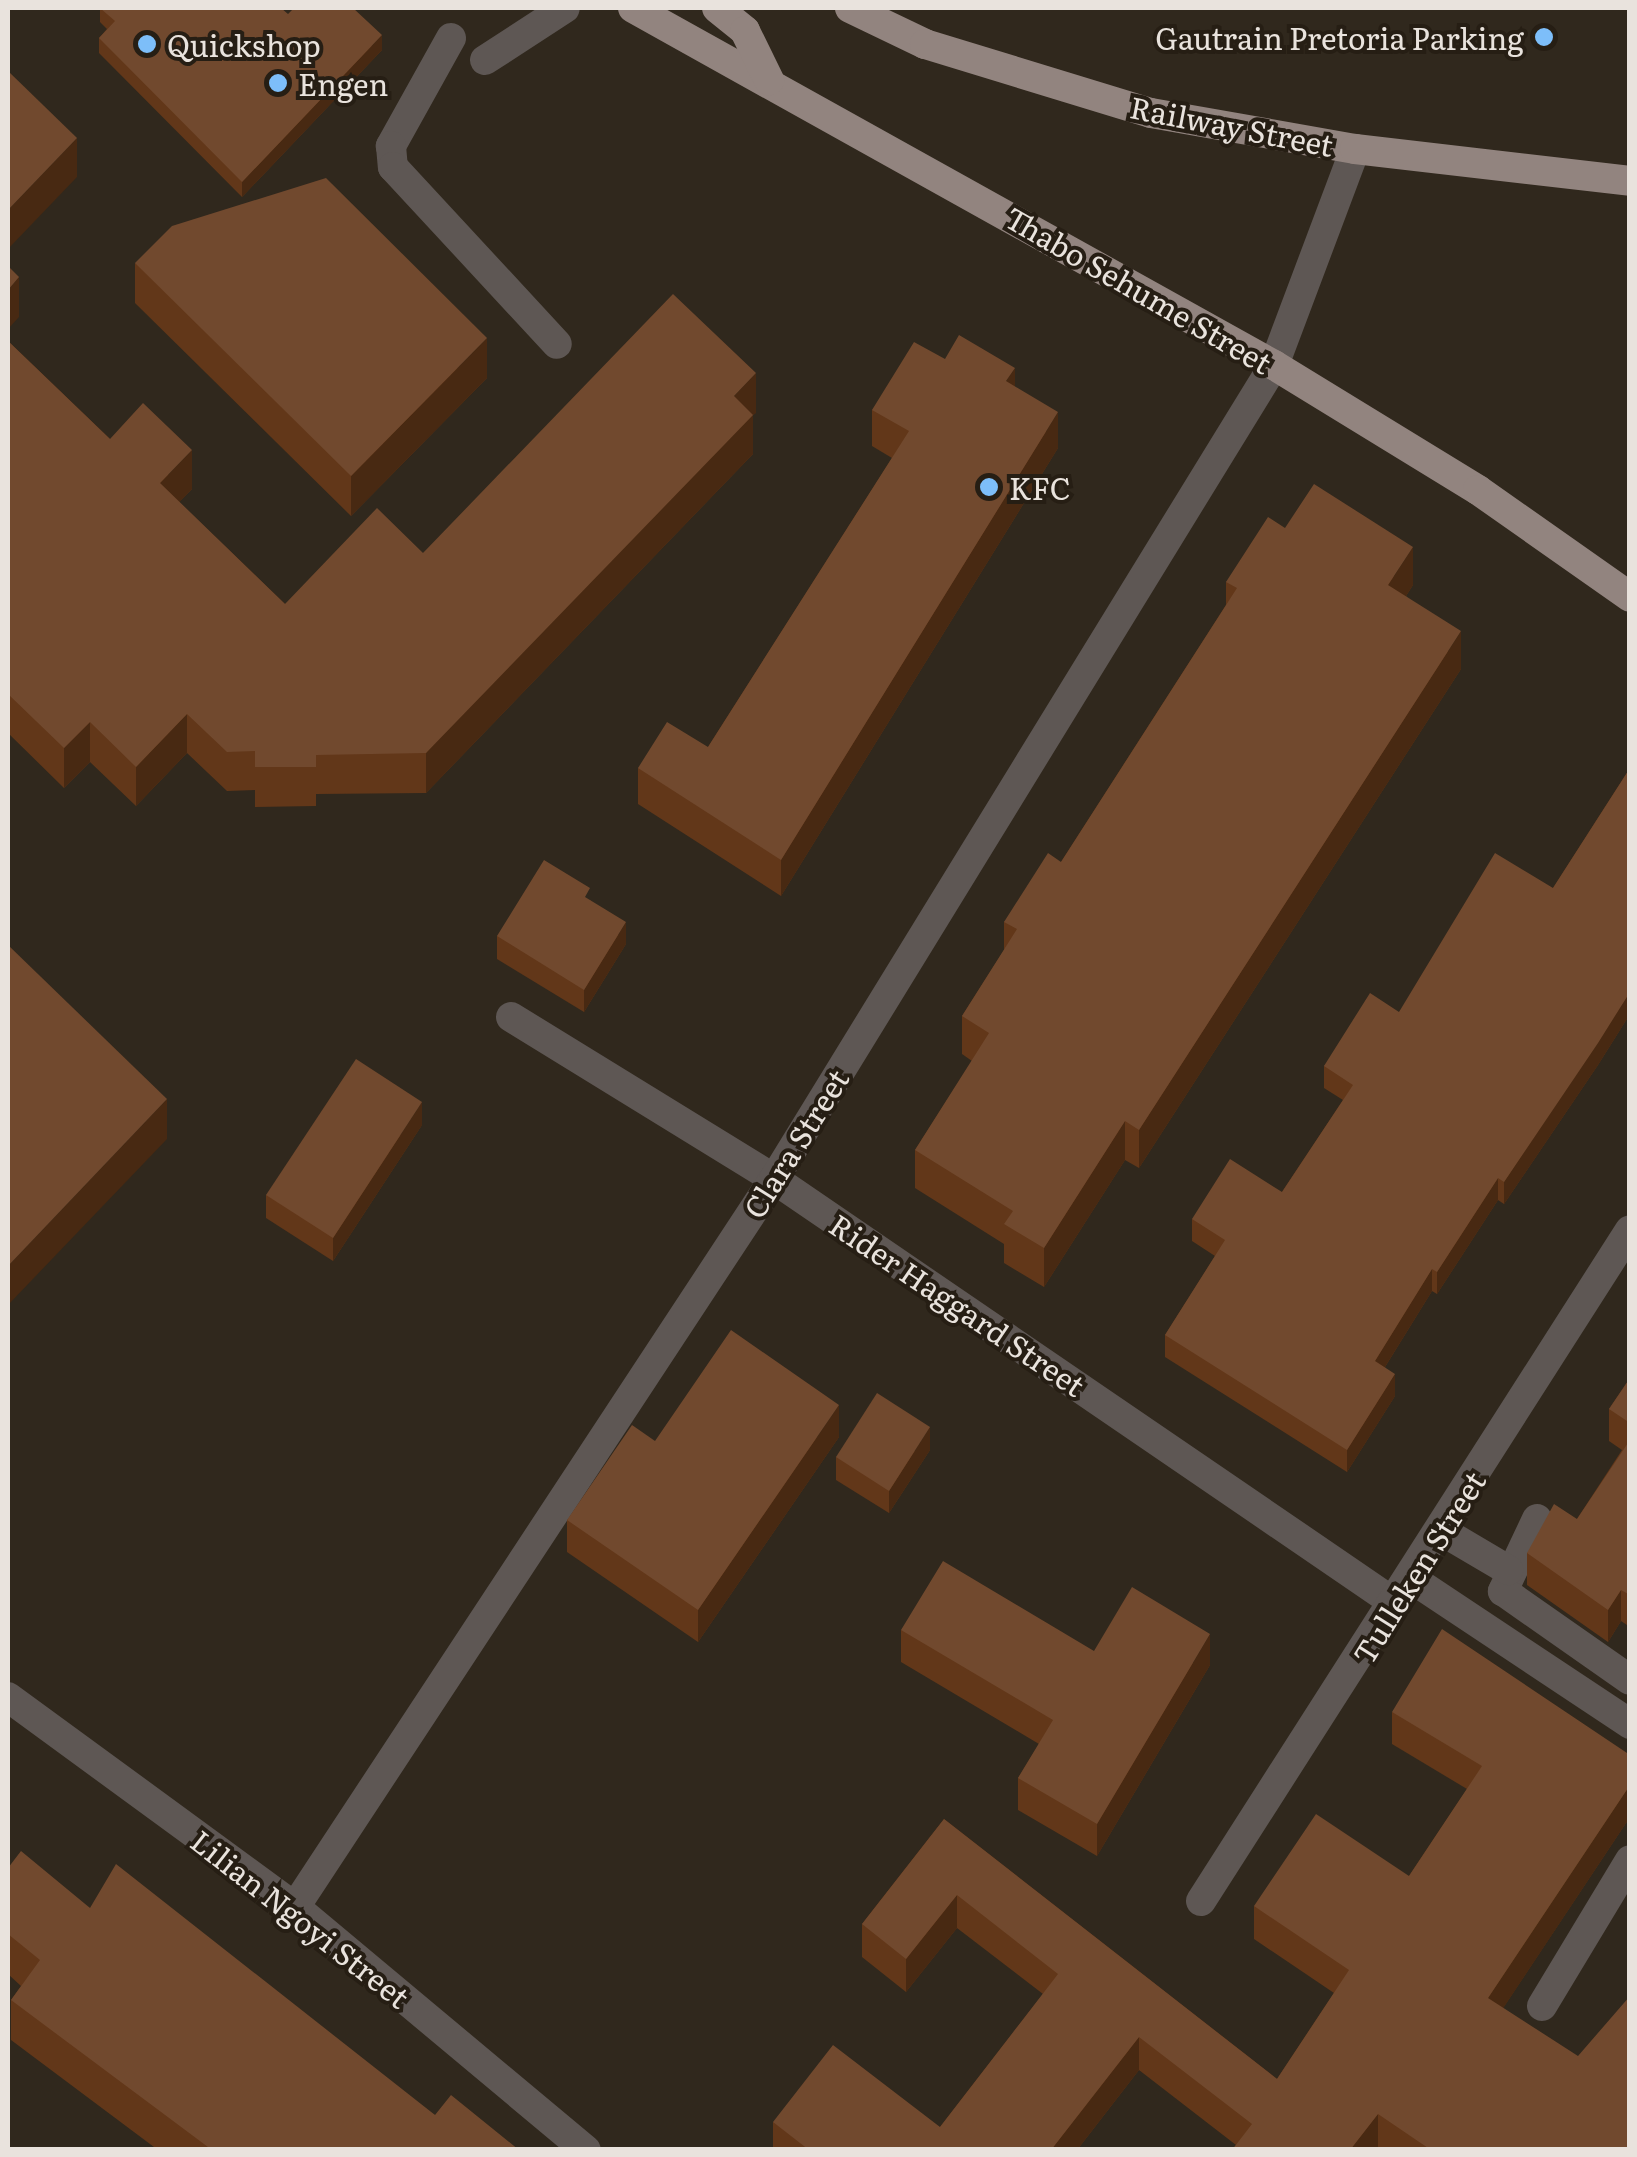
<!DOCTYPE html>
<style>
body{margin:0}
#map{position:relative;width:1637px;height:2157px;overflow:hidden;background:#30281d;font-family:Literata,serif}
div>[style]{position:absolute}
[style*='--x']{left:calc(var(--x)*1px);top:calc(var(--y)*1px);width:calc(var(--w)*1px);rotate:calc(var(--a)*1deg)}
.minor>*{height:30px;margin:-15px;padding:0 15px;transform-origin:15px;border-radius:15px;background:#5e5754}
.major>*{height:30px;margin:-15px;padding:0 15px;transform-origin:15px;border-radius:15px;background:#92847f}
.wall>*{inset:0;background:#623719}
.shaded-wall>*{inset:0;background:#482912}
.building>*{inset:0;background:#71492e}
.dots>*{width:28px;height:28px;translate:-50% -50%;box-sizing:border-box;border:5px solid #261e14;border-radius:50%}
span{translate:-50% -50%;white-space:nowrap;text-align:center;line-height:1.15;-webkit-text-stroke:8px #261e14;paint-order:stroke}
.poi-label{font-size:30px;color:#e9e3dd}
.right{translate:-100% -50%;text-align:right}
.left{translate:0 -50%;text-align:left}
.street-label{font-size:30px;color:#e9e3dd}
.frame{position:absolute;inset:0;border:10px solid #e9e3dd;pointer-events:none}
</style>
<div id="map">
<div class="minor">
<i style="--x:451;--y:38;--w:124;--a:119.1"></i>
<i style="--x:391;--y:146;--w:21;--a:85"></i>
<i style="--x:393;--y:167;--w:241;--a:47.2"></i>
<i style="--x:485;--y:60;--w:95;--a:-33"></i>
<i style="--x:511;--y:1017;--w:309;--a:31.6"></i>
<i style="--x:774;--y:1179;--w:753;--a:34.34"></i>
<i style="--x:1537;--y:1519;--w:80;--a:115.3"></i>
<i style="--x:1503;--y:1591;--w:155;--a:35"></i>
<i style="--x:1442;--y:1531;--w:77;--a:30.6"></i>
<i style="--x:1412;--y:1579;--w:262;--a:33.6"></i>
<i style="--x:8;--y:1697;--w:356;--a:36.2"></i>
<i style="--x:295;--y:1907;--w:379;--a:39.9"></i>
<i style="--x:1201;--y:1901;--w:796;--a:-57.41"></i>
<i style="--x:295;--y:1907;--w:871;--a:-56.66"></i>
<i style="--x:774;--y:1179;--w:955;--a:-58.44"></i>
<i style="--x:1274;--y:365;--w:231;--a:-69.4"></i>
<i style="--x:1542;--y:2006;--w:170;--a:-58.9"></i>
</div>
<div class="major">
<i style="--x:633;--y:8;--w:734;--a:29.12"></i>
<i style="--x:1274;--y:365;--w:239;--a:31.5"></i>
<i style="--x:1478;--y:490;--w:186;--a:35.1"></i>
<i style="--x:717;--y:8;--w:36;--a:39"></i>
<i style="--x:745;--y:31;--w:55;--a:63.9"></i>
<i style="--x:850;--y:8;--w:83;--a:25.6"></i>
<i style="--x:925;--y:44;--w:236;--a:17"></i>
<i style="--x:1151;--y:113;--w:207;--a:10"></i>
<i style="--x:1355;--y:149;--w:277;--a:6.6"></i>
</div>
<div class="wall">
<i style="clip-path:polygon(100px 8px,288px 14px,382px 50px,242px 197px,99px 53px,99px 38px,107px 29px,100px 22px)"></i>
<i style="clip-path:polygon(135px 263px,487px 378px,351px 516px,135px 303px)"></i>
<i style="clip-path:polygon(8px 341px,110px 439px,192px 489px,179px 502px,285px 604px,423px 553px,756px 413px,753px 415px,753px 454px,426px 793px,316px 794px,316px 806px,255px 807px,255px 790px,227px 791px,187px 753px,136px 806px,90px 762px,64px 788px,8px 733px)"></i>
<i style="clip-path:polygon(945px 359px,1015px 387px,1058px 448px,781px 896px,638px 804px,638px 768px,708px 747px,892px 458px,872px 446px,872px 410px)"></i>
<i style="clip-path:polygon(1285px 528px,1413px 585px,1406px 596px,1461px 669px,1139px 1168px,1125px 1160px,1044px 1287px,1004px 1263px,1004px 1244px,915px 1188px,915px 1150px,972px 1061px,962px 1054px,962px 1016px,1004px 950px,1004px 922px,1061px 862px,1226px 605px,1226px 582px)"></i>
<i style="clip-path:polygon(1630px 768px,1630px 1014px,1598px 1065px,1504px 1204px,1498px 1200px,1437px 1294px,1432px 1291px,1385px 1367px,1395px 1396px,1347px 1472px,1165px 1357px,1165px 1335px,1215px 1256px,1192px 1241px,1192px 1219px,1282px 1192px,1343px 1100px,1324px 1088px,1324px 1066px,1399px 1012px,1553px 888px)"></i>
<i style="clip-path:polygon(590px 900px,626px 944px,584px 1012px,497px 959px,497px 936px)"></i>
<i style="clip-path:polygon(422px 1125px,333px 1261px,266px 1218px,266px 1195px)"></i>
<i style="clip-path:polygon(1630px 1378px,1630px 1627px,1621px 1621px,1608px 1642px,1527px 1585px,1527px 1553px,1577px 1519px,1622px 1450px,1609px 1441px,1609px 1409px)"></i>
<i style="clip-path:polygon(839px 1437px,698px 1642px,567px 1552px,567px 1520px,655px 1441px)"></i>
<i style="clip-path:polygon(930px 1450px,889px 1513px,836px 1480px,836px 1457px)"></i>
<i style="clip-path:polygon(901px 1630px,1094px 1651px,1210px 1665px,1097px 1856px,1018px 1810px,1018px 1778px,1039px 1744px,901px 1662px)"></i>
<i style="clip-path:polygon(1392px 1712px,1630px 1755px,1630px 1817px,1503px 2008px,1630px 2150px,1381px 2150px,1378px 2147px,1376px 2150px,1232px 2150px,1236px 2145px,1139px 2070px,1077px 2150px,773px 2150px,773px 2122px,940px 2127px,1043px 1994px,957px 1928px,906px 1992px,862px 1957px,862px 1924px,944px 1819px,1277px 2079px,1334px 1993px,1254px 1939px,1254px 1906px,1409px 1876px,1467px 1789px,1392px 1744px)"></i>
<i style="clip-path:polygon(8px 1868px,90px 1908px,435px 2115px,519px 2150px,158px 2150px,11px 2040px,11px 2000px,21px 1986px,8px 1974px)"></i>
</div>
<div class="shaded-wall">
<i style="clip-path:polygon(382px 35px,382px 50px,242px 197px,242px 182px)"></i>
<i style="clip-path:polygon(77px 138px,77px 177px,8px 249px,8px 210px)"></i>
<i style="clip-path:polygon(19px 277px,19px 317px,8px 329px,8px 290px)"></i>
<i style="clip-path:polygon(487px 338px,487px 378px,351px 516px,351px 476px)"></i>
<i style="clip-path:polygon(1015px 368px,1015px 403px,1006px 381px)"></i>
<i style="clip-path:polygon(756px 373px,756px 413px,753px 415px,753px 454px,426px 793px,426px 753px,734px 396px)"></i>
<i style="clip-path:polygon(1058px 412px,1058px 448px,781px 896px,781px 860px)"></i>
<i style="clip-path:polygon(192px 450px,192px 489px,160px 522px,160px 483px)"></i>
<i style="clip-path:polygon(1413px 547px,1413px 585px,1388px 624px,1388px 585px)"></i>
<i style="clip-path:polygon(1461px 631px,1461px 669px,1139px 1168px,1139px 1130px)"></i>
<i style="clip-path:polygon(187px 714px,187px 753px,136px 806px,136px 767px)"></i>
<i style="clip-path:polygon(90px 722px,90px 762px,64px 788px,64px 748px)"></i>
<i style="clip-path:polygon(626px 922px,626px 944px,584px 1012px,584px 990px)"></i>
<i style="clip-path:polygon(1630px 992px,1630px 1014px,1598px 1065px,1504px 1204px,1504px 1182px)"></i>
<i style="clip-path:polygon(167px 1099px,167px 1139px,8px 1305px,8px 1266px)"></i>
<i style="clip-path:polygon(422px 1102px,422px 1125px,333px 1261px,333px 1238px)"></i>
<i style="clip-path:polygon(1125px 1121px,1125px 1160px,1044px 1287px,1044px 1248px)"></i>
<i style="clip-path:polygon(1498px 1178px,1498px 1200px,1437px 1294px,1437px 1272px)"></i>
<i style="clip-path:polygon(1432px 1269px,1432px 1291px,1375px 1383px,1375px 1361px)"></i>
<i style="clip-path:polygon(1395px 1374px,1395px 1396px,1347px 1472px,1347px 1450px)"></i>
<i style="clip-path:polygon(839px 1405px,839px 1437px,698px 1642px,698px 1610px)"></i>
<i style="clip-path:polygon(930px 1427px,930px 1450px,889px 1513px,889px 1491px)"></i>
<i style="clip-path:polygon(1621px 1590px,1621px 1621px,1608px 1642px,1608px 1610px)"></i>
<i style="clip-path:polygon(1210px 1634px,1210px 1665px,1097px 1856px,1097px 1824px)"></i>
<i style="clip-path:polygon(1630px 1785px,1630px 1817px,1488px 2031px,1488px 1998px)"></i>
<i style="clip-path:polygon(957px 1895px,957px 1928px,906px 1992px,906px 1959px)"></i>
<i style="clip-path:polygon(1139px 2037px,1139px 2070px,1077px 2150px,1051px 2150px)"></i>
<i style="clip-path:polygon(1378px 2114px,1378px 2147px,1376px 2150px,1350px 2150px)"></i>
</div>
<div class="building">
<i style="clip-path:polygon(100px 8px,281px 8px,288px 14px,294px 8px,353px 8px,382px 35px,242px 182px,99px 38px,115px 21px)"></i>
<i style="clip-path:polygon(8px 71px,77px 138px,8px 210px)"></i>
<i style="clip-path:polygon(326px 178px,487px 338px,351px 476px,135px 263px,172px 226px)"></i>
<i style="clip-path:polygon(8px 266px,19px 277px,8px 290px)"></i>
<i style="clip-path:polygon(673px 294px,756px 373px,734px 396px,753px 415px,426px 753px,316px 755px,316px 767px,255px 767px,255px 751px,227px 752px,187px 714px,136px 767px,90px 722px,64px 748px,8px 694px,8px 341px,110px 439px,143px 403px,192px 450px,160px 483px,285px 604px,377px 508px,423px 553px)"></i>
<i style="clip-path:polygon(959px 335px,1015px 368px,1006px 381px,1058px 412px,781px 860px,638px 768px,667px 722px,708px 747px,909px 431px,872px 410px,914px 342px,945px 359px)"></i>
<i style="clip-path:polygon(1314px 484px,1413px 547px,1388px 585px,1461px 631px,1139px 1130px,1125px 1121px,1044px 1248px,1004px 1224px,1013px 1211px,915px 1150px,989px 1033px,962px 1016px,1017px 929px,1004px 922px,1048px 853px,1061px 862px,1237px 588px,1226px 582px,1268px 517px,1285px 528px)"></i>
<i style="clip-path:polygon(1630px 768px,1630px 992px,1598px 1043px,1504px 1182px,1498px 1178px,1437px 1272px,1432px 1269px,1375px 1361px,1395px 1374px,1347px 1450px,1165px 1335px,1225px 1240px,1192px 1219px,1230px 1159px,1282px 1192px,1353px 1085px,1324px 1066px,1370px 993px,1399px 1012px,1495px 853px,1553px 888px)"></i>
<i style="clip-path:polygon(544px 860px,590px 888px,585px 897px,626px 922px,584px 990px,497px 936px)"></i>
<i style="clip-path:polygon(8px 945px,167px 1099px,8px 1266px)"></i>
<i style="clip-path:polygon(356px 1059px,422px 1102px,333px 1238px,266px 1195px)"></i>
<i style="clip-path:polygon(731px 1330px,839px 1405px,698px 1610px,567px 1520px,632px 1425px,655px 1441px)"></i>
<i style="clip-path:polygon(1630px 1378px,1630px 1423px,1609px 1409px)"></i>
<i style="clip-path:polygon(877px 1393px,930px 1427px,889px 1491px,836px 1457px)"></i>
<i style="clip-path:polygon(1630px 1440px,1630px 1595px,1621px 1590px,1608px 1610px,1527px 1553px,1554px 1504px,1577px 1519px)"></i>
<i style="clip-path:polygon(943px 1561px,1094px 1651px,1132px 1587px,1210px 1634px,1097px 1824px,1018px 1778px,1053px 1720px,901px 1630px)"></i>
<i style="clip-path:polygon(1442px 1629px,1630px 1755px,1630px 1785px,1488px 1998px,1578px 2056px,1630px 1996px,1630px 2150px,1431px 2150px,1378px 2114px,1350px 2150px,1232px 2150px,1252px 2124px,1139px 2037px,1051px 2150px,809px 2150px,773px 2122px,833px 2045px,940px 2127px,1058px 1974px,957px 1895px,906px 1959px,862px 1924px,944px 1819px,1277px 2079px,1349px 1970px,1254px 1906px,1316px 1814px,1409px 1876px,1482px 1766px,1392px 1712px)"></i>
<i style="clip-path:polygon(21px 1851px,90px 1908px,116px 1864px,435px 2115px,451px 2095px,519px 2150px,212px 2150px,11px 2000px,40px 1960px,8px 1934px,8px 1868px)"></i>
</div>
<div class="dots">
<i style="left:1544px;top:37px;background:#7dbef9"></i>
<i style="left:147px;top:44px;background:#7dbef9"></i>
<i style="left:278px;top:83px;background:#7dbef9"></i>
<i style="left:989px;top:487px;background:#7dbef9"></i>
</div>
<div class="poi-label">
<span class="right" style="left:1524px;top:37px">Gautrain Pretoria Parking</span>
<span class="left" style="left:167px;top:44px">Quickshop</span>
<span class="left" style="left:298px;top:83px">Engen</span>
<span class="left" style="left:1009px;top:487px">KFC</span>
</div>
<div class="street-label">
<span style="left:1232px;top:125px;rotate:11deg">Railway Street</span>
<span style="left:1139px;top:289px;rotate:30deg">Thabo Sehume Street</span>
<span style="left:795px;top:1143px;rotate:-58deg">Clara Street</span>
<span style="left:958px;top:1304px;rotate:34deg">Rider Haggard Street</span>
<span style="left:1418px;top:1567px;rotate:-58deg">Tulleken Street</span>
<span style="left:301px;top:1918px;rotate:38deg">Lilian Ngoyi Street</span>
</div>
<div class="frame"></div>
</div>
